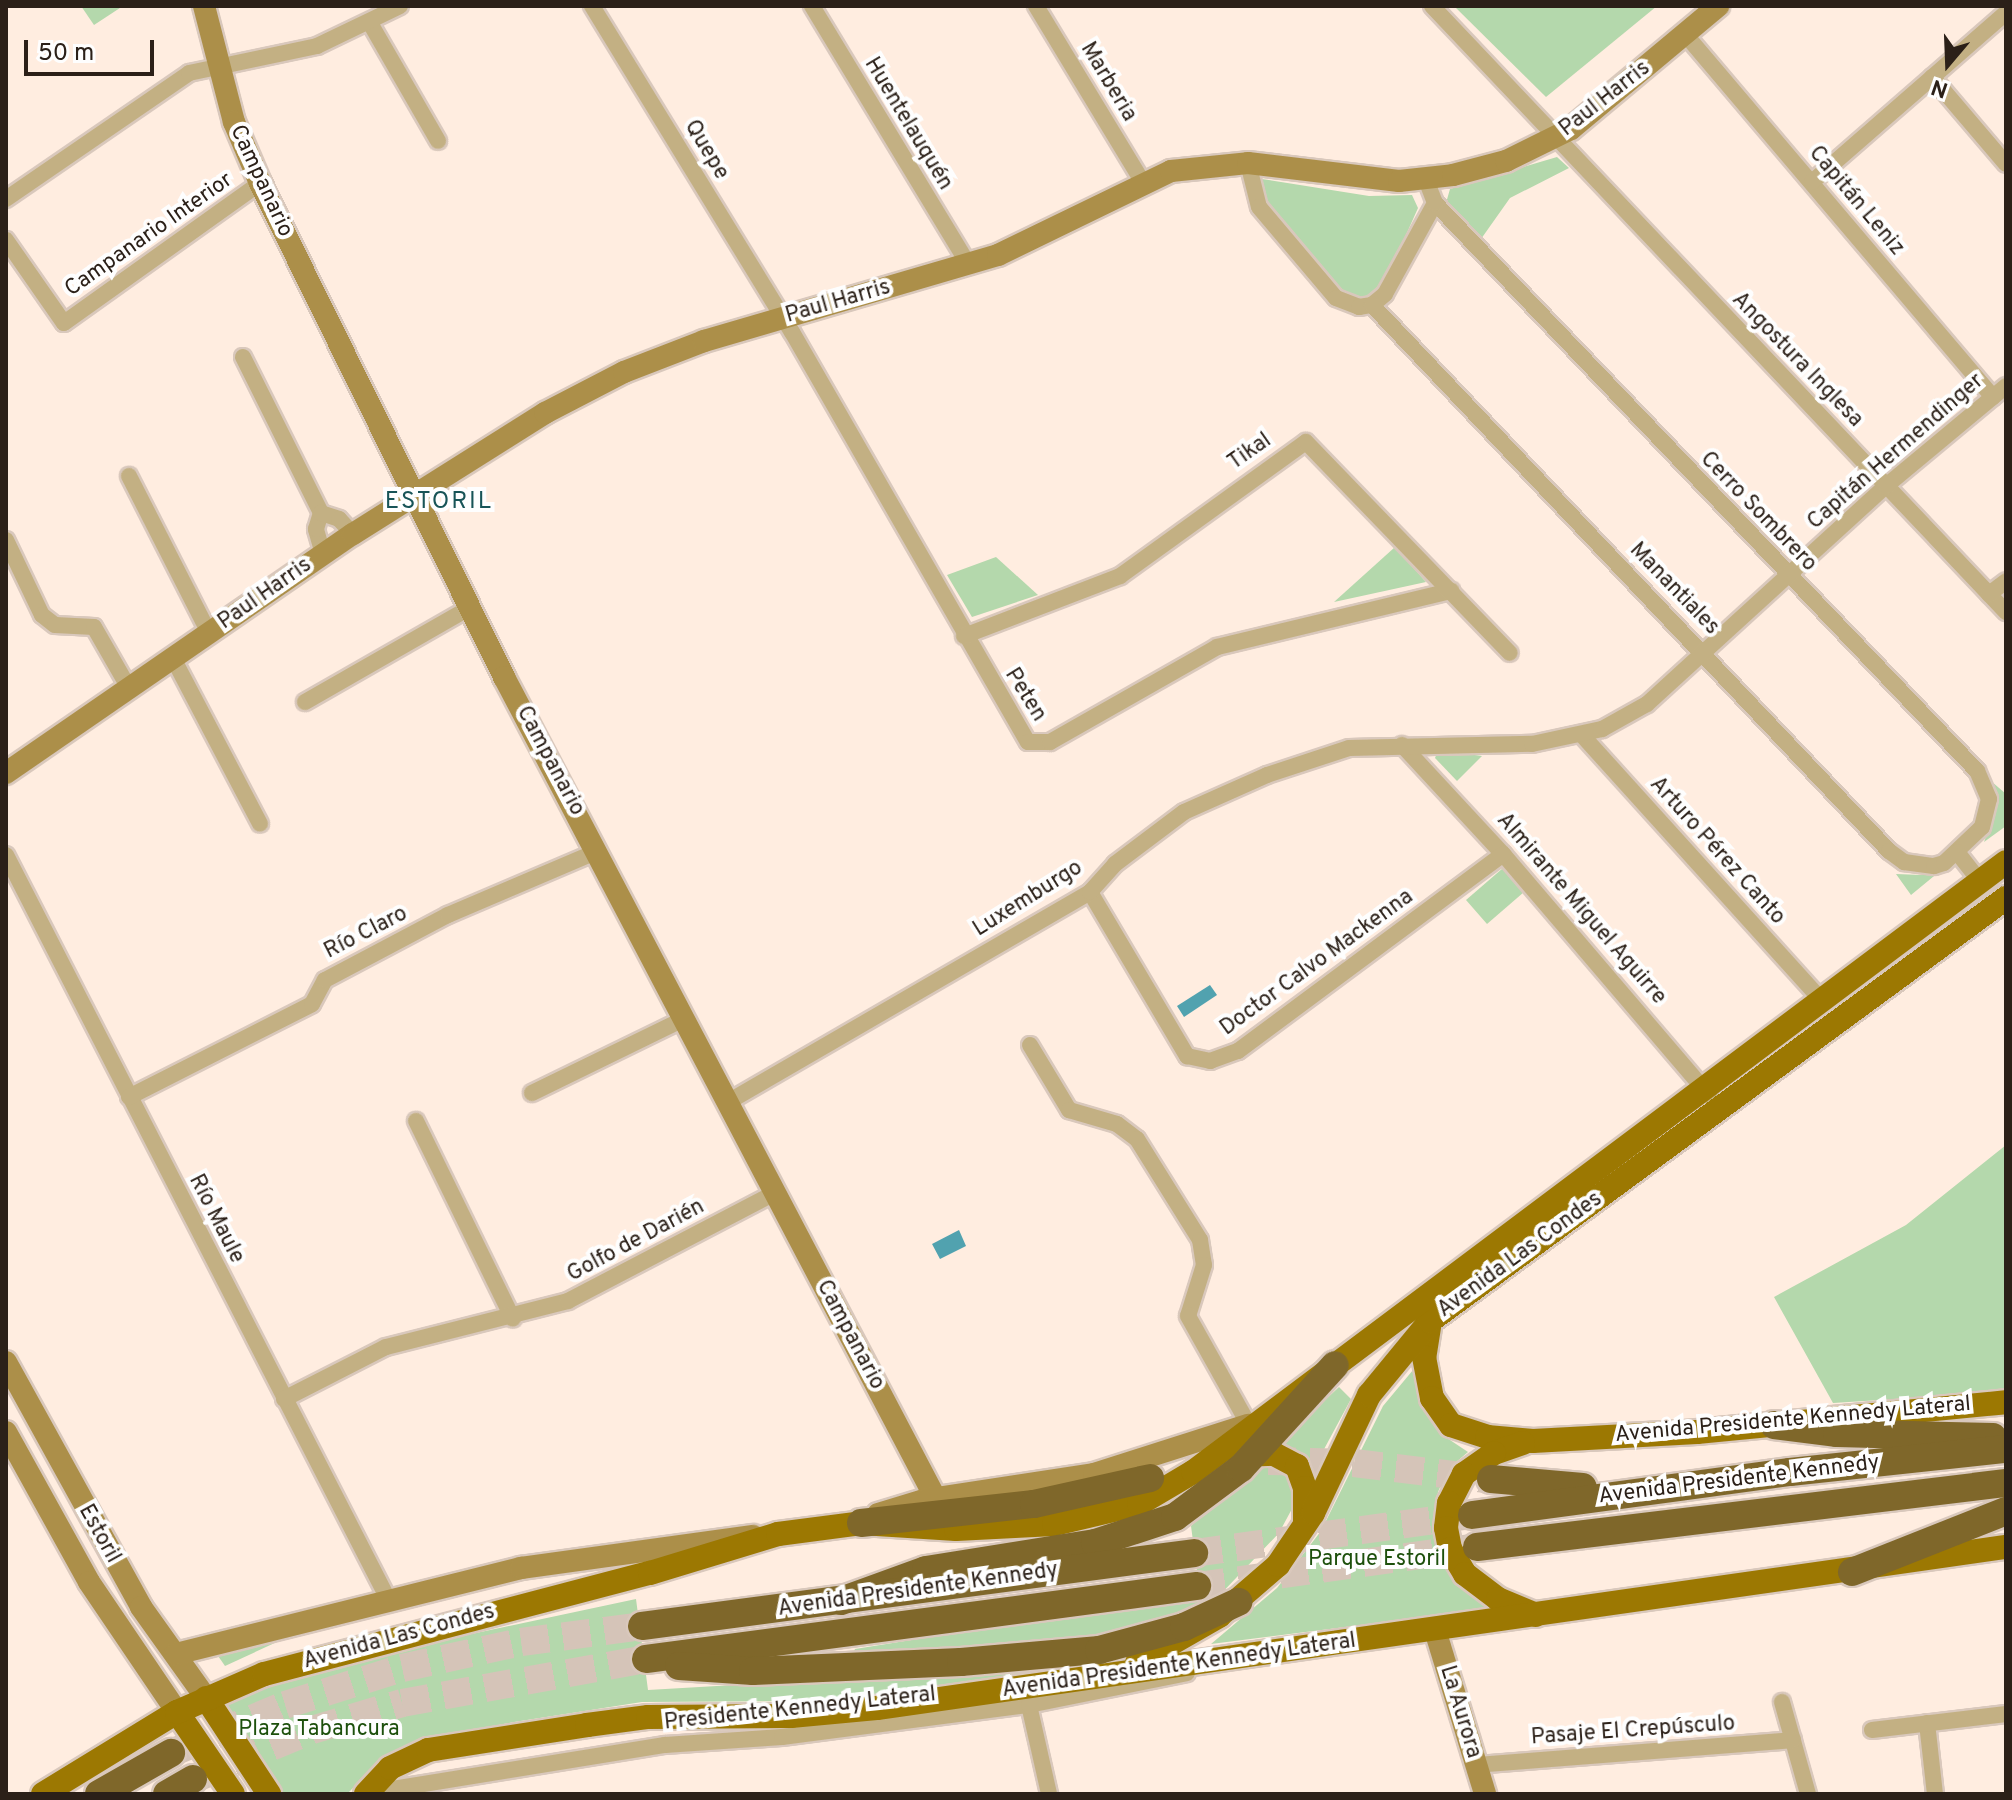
<!DOCTYPE html>
<meta charset="utf-8">
<style>
body{margin:0}
#map{position:relative;width:2012px;height:1800px;overflow:hidden;background:#ffede0;font-family:Overpass,sans-serif}
div>[style]{position:absolute}
[style*='--x']{left:calc(var(--x)*1px);top:calc(var(--y)*1px);width:calc(var(--w)*1px);rotate:calc(var(--a)*1deg)}
.green>*{inset:0;background:#b4d8ac}
.water>*{inset:0;background:#51a2af}
.highway-tunnel>*{height:28px;margin-top:-14px;transform-origin:0;background:repeating-linear-gradient(90deg,#d5c4b8 0 28px,transparent 0 42px)}
.roads{filter:drop-shadow(2px 0 #d9c8bc) drop-shadow(-2px 0 #d9c8bc) drop-shadow(0 2px #d9c8bc) drop-shadow(0 -2px #d9c8bc)}
.street>*{height:16px;margin:-8px;padding:0 8px;transform-origin:8px;border-radius:8px;background:#c3b083}
.secondary>*{height:22px;margin:-11px;padding:0 11px;transform-origin:11px;border-radius:11px;background:#ac8f49}
.primary>*{height:24px;margin:-12px;padding:0 12px;transform-origin:12px;border-radius:12px;background:#9c7802}
.highway>*{height:28px;margin:-14px;padding:0 14px;transform-origin:14px;border-radius:14px;background:#7f672a}
span{translate:-50% -50%;white-space:nowrap;text-align:center;line-height:1.15;-webkit-text-stroke:8px #fefefe;paint-order:stroke}
.street-label{font-size:22px;color:#2b2018}
.park-label{font-size:22px;color:#1d500c}
.neighbourhood-label{font-size:24px;color:#185457;letter-spacing:2px}
.frame{position:absolute;inset:0;border:8px solid #2b2018;pointer-events:none}
.north{position:absolute;left:1908px;top:24px;width:80px;height:80px;-webkit-text-stroke:6px #fefefe;paint-order:stroke;rotate:199deg;font-size:22px;font-weight:700;line-height:32px;text-align:center;color:#2b2018}
.north::after{content:'';display:block;margin:auto;width:28px;height:36px;background:#2b2018;clip-path:polygon(50% 0,100% 100%,50% 72%,0 100%)}
.scale{position:absolute;left:24px;top:40px;width:130px;height:36px;box-sizing:border-box;border:4px solid #2b2018;border-top:0;padding-left:10px;font-size:24px;line-height:28px;white-space:nowrap;color:#2b2018;-webkit-text-stroke:6px #fefefe;paint-order:stroke}
</style>
<div id="map">
<div class="green">
<i style="clip-path:polygon(81px 6px,123px 6px,94px 25px)"></i>
<i style="clip-path:polygon(1454px 6px,1657px 6px,1546px 97px)"></i>
<i style="clip-path:polygon(1557px 157px,1569px 168px,1510px 198px,1481px 239px,1446px 203px,1450px 189px)"></i>
<i style="clip-path:polygon(1262px 179px,1369px 196px,1412px 195px,1418px 208px,1382px 289px,1362px 301px,1341px 296px,1257px 193px)"></i>
<i style="clip-path:polygon(1395px 547px,1426px 582px,1334px 602px)"></i>
<i style="clip-path:polygon(996px 557px,1038px 595px,972px 617px,947px 575px)"></i>
<i style="clip-path:polygon(1438px 750px,1482px 756px,1457px 781px,1435px 758px)"></i>
<i style="clip-path:polygon(1991px 781px,2006px 794px,2006px 826px,1984px 842px,1996px 809px)"></i>
<i style="clip-path:polygon(1945px 867px,1911px 895px,1896px 874px,1921px 875px)"></i>
<i style="clip-path:polygon(1503px 868px,1524px 892px,1487px 924px,1466px 900px)"></i>
<i style="clip-path:polygon(2006px 1145px,2006px 1392px,1833px 1403px,1774px 1297px,1906px 1225px)"></i>
<i style="clip-path:polygon(1413px 1370px,1423px 1410px,1441px 1434px,1468px 1452px,1448px 1469px,1438px 1492px,1433px 1526px,1443px 1560px,1463px 1587px,1488px 1609px,1211px 1644px,1277px 1588px,1321px 1531px,1383px 1406px)"></i>
<i style="clip-path:polygon(1339px 1387px,1351px 1399px,1279px 1533px,1216px 1599px,1192px 1614px,1095px 1641px,852px 1655px,855px 1649px,1200px 1594px,1191px 1526px)"></i>
<i style="clip-path:polygon(636px 1599px,648px 1690px,1101px 1664px,830px 1701px,642px 1702px,514px 1722px,413px 1742px,384px 1757px,347px 1794px,282px 1794px,224px 1701px,303px 1670px)"></i>
<i style="clip-path:polygon(292px 1635px,225px 1666px,216px 1653px)"></i>
</div>
<div class="water">
<i style="clip-path:polygon(1210px 985px,1217px 995px,1184px 1017px,1177px 1006px)"></i>
<i style="clip-path:polygon(959px 1230px,966px 1246px,940px 1259px,932px 1244px)"></i>
</div>
<div class="highway-tunnel">
<i style="--x:1268;--y:1461;--w:86;--a:1.3"></i>
<i style="--x:1354;--y:1463;--w:133;--a:6.9"></i>
<i style="--x:1194;--y:1553;--w:281;--a:-7.8"></i>
<i style="--x:1197;--y:1586;--w:283;--a:-7.9"></i>
<i style="--x:176;--y:1751;--w:118;--a:-22.9"></i>
<i style="--x:285;--y:1705;--w:123;--a:-17.5"></i>
<i style="--x:402;--y:1668;--w:122;--a:-12.3"></i>
<i style="--x:521;--y:1642;--w:122;--a:-7.5"></i>
<i style="--x:194;--y:1779;--w:128;--a:-22.6"></i>
<i style="--x:312;--y:1730;--w:94;--a:-16.7"></i>
<i style="--x:402;--y:1703;--w:248;--a:-10.2"></i>
</div>
<div class="roads">
<div class="street">
<i style="--x:592;--y:6;--w:382;--a:58.5"></i>
<i style="--x:792;--y:332;--w:473;--a:60.1"></i>
<i style="--x:1028;--y:742;--w:22;--a:0"></i>
<i style="--x:1050;--y:742;--w:192;--a:-29.6"></i>
<i style="--x:1217;--y:647;--w:241;--a:-13.5"></i>
<i style="--x:812;--y:6;--w:301;--a:58.8"></i>
<i style="--x:1036;--y:6;--w:205;--a:58.8"></i>
<i style="--x:1432;--y:6;--w:835;--a:46.55"></i>
<i style="--x:370;--y:23;--w:136;--a:60"></i>
<i style="--x:1685;--y:34;--w:476;--a:49.7"></i>
<i style="--x:1932;--y:77;--w:114;--a:49.6"></i>
<i style="--x:1248;--y:163;--w:45;--a:76"></i>
<i style="--x:1259;--y:207;--w:119;--a:49.8"></i>
<i style="--x:1336;--y:298;--w:25;--a:21"></i>
<i style="--x:1359;--y:307;--w:13;--a:-9"></i>
<i style="--x:1372;--y:305;--w:17;--a:-40"></i>
<i style="--x:1385;--y:294;--w:104;--a:-61.2"></i>
<i style="--x:1812;--y:182;--w:257;--a:-41.1"></i>
<i style="--x:6;--y:199;--w:222;--a:-34.5"></i>
<i style="--x:189;--y:73;--w:131;--a:-11.9"></i>
<i style="--x:317;--y:46;--w:92;--a:-25.7"></i>
<i style="--x:6;--y:240;--w:101;--a:55.1"></i>
<i style="--x:64;--y:323;--w:241;--a:-35.5"></i>
<i style="--x:1372;--y:305;--w:752;--a:46.56"></i>
<i style="--x:1889;--y:851;--w:19;--a:36"></i>
<i style="--x:1904;--y:862;--w:30;--a:8"></i>
<i style="--x:1934;--y:866;--w:10;--a:-17"></i>
<i style="--x:1944;--y:863;--w:52;--a:-43.5"></i>
<i style="--x:1982;--y:827;--w:29;--a:-76"></i>
<i style="--x:1989;--y:799;--w:30;--a:-113"></i>
<i style="--x:1977;--y:771;--w:785;--a:-133.66"></i>
<i style="--x:1435;--y:203;--w:26;--a:-111"></i>
<i style="--x:243;--y:357;--w:174;--a:63.4"></i>
<i style="--x:129;--y:476;--w:176;--a:63"></i>
<i style="--x:6;--y:540;--w:83;--a:64.4"></i>
<i style="--x:42;--y:615;--w:16;--a:38"></i>
<i style="--x:55;--y:625;--w:39;--a:3"></i>
<i style="--x:94;--y:627;--w:70;--a:60.2"></i>
<i style="--x:323;--y:554;--w:26;--a:-106"></i>
<i style="--x:316;--y:529;--w:17;--a:-73"></i>
<i style="--x:321;--y:513;--w:19;--a:18"></i>
<i style="--x:339;--y:519;--w:21;--a:47"></i>
<i style="--x:1989;--y:594;--w:21;--a:-37"></i>
<i style="--x:964;--y:636;--w:167;--a:-21"></i>
<i style="--x:1120;--y:576;--w:229;--a:-35.8"></i>
<i style="--x:1306;--y:442;--w:293;--a:46"></i>
<i style="--x:173;--y:658;--w:187;--a:62.3"></i>
<i style="--x:305;--y:702;--w:191;--a:-29.8"></i>
<i style="--x:1582;--y:735;--w:355;--a:47.9"></i>
<i style="--x:1402;--y:745;--w:149;--a:47.2"></i>
<i style="--x:1503;--y:854;--w:318;--a:49.5"></i>
<i style="--x:1957;--y:852;--w:37;--a:52"></i>
<i style="--x:6;--y:855;--w:839;--a:62.82"></i>
<i style="--x:1090;--y:892;--w:191;--a:59.4"></i>
<i style="--x:1187;--y:1056;--w:24;--a:12"></i>
<i style="--x:1210;--y:1061;--w:30;--a:-20"></i>
<i style="--x:1238;--y:1051;--w:330;--a:-36.6"></i>
<i style="--x:1030;--y:1045;--w:76;--a:59"></i>
<i style="--x:1069;--y:1110;--w:50;--a:16.3"></i>
<i style="--x:1117;--y:1124;--w:25;--a:37"></i>
<i style="--x:1137;--y:1139;--w:119;--a:58"></i>
<i style="--x:1200;--y:1240;--w:25;--a:81"></i>
<i style="--x:1204;--y:1265;--w:53;--a:107.4"></i>
<i style="--x:1188;--y:1316;--w:125;--a:60.8"></i>
<i style="--x:532;--y:1093;--w:169;--a:-26"></i>
<i style="--x:129;--y:1097;--w:205;--a:-26.9"></i>
<i style="--x:312;--y:1004;--w:27;--a:-62"></i>
<i style="--x:325;--y:980;--w:139;--a:-27.9"></i>
<i style="--x:448;--y:915;--w:163;--a:-23.1"></i>
<i style="--x:728;--y:1102;--w:419;--a:-30.1"></i>
<i style="--x:1090;--y:892;--w:38;--a:-48"></i>
<i style="--x:1115;--y:864;--w:86;--a:-37"></i>
<i style="--x:1184;--y:812;--w:91;--a:-24"></i>
<i style="--x:1267;--y:775;--w:86;--a:-18.2"></i>
<i style="--x:1349;--y:748;--w:183;--a:-1.3"></i>
<i style="--x:1532;--y:744;--w:72;--a:-12.1"></i>
<i style="--x:1602;--y:729;--w:51;--a:-29.1"></i>
<i style="--x:1647;--y:704;--w:323;--a:-42.4"></i>
<i style="--x:1886;--y:486;--w:156;--a:-39.8"></i>
<i style="--x:416;--y:1121;--w:220;--a:63.9"></i>
<i style="--x:284;--y:1399;--w:114;--a:-27"></i>
<i style="--x:386;--y:1347;--w:188;--a:-14.2"></i>
<i style="--x:568;--y:1301;--w:233;--a:-27.6"></i>
<i style="--x:1782;--y:1702;--w:96;--a:74.2"></i>
<i style="--x:1029;--y:1705;--w:91;--a:77.3"></i>
<i style="--x:1927;--y:1723;--w:71;--a:83.6"></i>
<i style="--x:1872;--y:1730;--w:135;--a:-6.8"></i>
<i style="--x:1476;--y:1765;--w:318;--a:-4.5"></i>
<i style="--x:368;--y:1793;--w:301;--a:-9.2"></i>
<i style="--x:665;--y:1745;--w:117;--a:-3.9"></i>
<i style="--x:782;--y:1737;--w:249;--a:-7.4"></i>
<i style="--x:1029;--y:1705;--w:161;--a:-11.4"></i>
</div>
<div class="secondary">
<i style="--x:204;--y:6;--w:120;--a:75.5"></i>
<i style="--x:234;--y:122;--w:66;--a:66.9"></i>
<i style="--x:260;--y:183;--w:551;--a:63.71"></i>
<i style="--x:504;--y:677;--w:929;--a:62.28"></i>
<i style="--x:6;--y:773;--w:421;--a:-34.6"></i>
<i style="--x:353;--y:534;--w:227;--a:-32.2"></i>
<i style="--x:545;--y:413;--w:89;--a:-27.4"></i>
<i style="--x:624;--y:372;--w:86;--a:-21.2"></i>
<i style="--x:704;--y:341;--w:306;--a:-16.3"></i>
<i style="--x:998;--y:255;--w:192;--a:-25.9"></i>
<i style="--x:1171;--y:171;--w:77;--a:-5.9"></i>
<i style="--x:1248;--y:163;--w:152;--a:6.8"></i>
<i style="--x:1399;--y:181;--w:54;--a:-6.3"></i>
<i style="--x:1453;--y:175;--w:55;--a:-14.8"></i>
<i style="--x:1506;--y:161;--w:72;--a:-26.2"></i>
<i style="--x:1571;--y:129;--w:192;--a:-39.9"></i>
<i style="--x:6;--y:1362;--w:280;--a:61.1"></i>
<i style="--x:141;--y:1607;--w:112;--a:54.5"></i>
<i style="--x:6;--y:1432;--w:171;--a:61"></i>
<i style="--x:89;--y:1582;--w:157;--a:55.9"></i>
<i style="--x:878;--y:1514;--w:48;--a:-16.9"></i>
<i style="--x:924;--y:1500;--w:172;--a:-8.7"></i>
<i style="--x:1094;--y:1474;--w:162;--a:-17.7"></i>
<i style="--x:1435;--y:1630;--w:171;--a:73"></i>
<i style="--x:176;--y:1654;--w:356;--a:-14"></i>
<i style="--x:521;--y:1568;--w:234;--a:-7.9"></i>
</div>
<div class="primary">
<i style="--x:1430;--y:1321;--w:36;--a:99"></i>
<i style="--x:1424;--y:1357;--w:42;--a:79"></i>
<i style="--x:1432;--y:1398;--w:33;--a:55"></i>
<i style="--x:1451;--y:1425;--w:38;--a:18"></i>
<i style="--x:1487;--y:1437;--w:46;--a:5"></i>
<i style="--x:1533;--y:1441;--w:164;--a:-3.1"></i>
<i style="--x:1697;--y:1432;--w:310;--a:-5.5"></i>
<i style="--x:1523;--y:1443;--w:31;--a:161"></i>
<i style="--x:1494;--y:1453;--w:37;--a:145"></i>
<i style="--x:1464;--y:1474;--w:33;--a:117"></i>
<i style="--x:1449;--y:1503;--w:25;--a:97"></i>
<i style="--x:1446;--y:1528;--w:21;--a:79"></i>
<i style="--x:1450;--y:1549;--w:29;--a:59"></i>
<i style="--x:1465;--y:1574;--w:41;--a:37.1"></i>
<i style="--x:1498;--y:1599;--w:41;--a:22.8"></i>
<i style="--x:1240;--y:1455;--w:34;--a:-2"></i>
<i style="--x:1274;--y:1454;--w:26;--a:28"></i>
<i style="--x:1297;--y:1466;--w:23;--a:70"></i>
<i style="--x:1305;--y:1488;--w:35;--a:90"></i>
<i style="--x:1137;--y:1663;--w:95;--a:-29.8"></i>
<i style="--x:1219;--y:1616;--w:78;--a:-40.8"></i>
<i style="--x:1278;--y:1565;--w:63;--a:-56.1"></i>
<i style="--x:1313;--y:1513;--w:131;--a:-64.6"></i>
<i style="--x:1369;--y:1395;--w:96;--a:-50.5"></i>
<i style="--x:1430;--y:1321;--w:715;--a:-36.29"></i>
<i style="--x:206;--y:1698;--w:115;--a:56.7"></i>
<i style="--x:177;--y:1712;--w:99;--a:55.7"></i>
<i style="--x:43;--y:1794;--w:157;--a:-31.5"></i>
<i style="--x:177;--y:1712;--w:95;--a:-23.6"></i>
<i style="--x:264;--y:1674;--w:399;--a:-14.7"></i>
<i style="--x:650;--y:1573;--w:134;--a:-16.9"></i>
<i style="--x:778;--y:1534;--w:84;--a:-7.5"></i>
<i style="--x:861;--y:1523;--w:95;--a:3.6"></i>
<i style="--x:956;--y:1529;--w:98;--a:-2.9"></i>
<i style="--x:1054;--y:1524;--w:87;--a:-13.2"></i>
<i style="--x:1139;--y:1504;--w:63;--a:-30.7"></i>
<i style="--x:1193;--y:1472;--w:1016;--a:-36.88"></i>
<i style="--x:366;--y:1794;--w:35;--a:-47"></i>
<i style="--x:390;--y:1768;--w:42;--a:-25.3"></i>
<i style="--x:428;--y:1750;--w:161;--a:-8.9"></i>
<i style="--x:587;--y:1725;--w:62;--a:-7.5"></i>
<i style="--x:648;--y:1717;--w:143;--a:-0.4"></i>
<i style="--x:791;--y:1716;--w:86;--a:-5.3"></i>
<i style="--x:877;--y:1708;--w:1140;--a:-8.12"></i>
</div>
<div class="highway">
<i style="--x:1774;--y:1425;--w:64;--a:7.2"></i>
<i style="--x:1837;--y:1433;--w:156;--a:1.5"></i>
<i style="--x:1491;--y:1479;--w:92;--a:5"></i>
<i style="--x:1472;--y:1515;--w:321;--a:-7.7"></i>
<i style="--x:1790;--y:1472;--w:217;--a:-6.1"></i>
<i style="--x:861;--y:1523;--w:174;--a:-6.3"></i>
<i style="--x:1034;--y:1504;--w:119;--a:-12.6"></i>
<i style="--x:1477;--y:1547;--w:533;--a:-6.9"></i>
<i style="--x:1852;--y:1572;--w:166;--a:-21.6"></i>
<i style="--x:841;--y:1601;--w:90;--a:-20"></i>
<i style="--x:926;--y:1570;--w:171;--a:-9.1"></i>
<i style="--x:1095;--y:1543;--w:84;--a:-18"></i>
<i style="--x:1175;--y:1517;--w:82;--a:-36.6"></i>
<i style="--x:1241;--y:1468;--w:139;--a:-47.6"></i>
<i style="--x:642;--y:1626;--w:557;--a:-7.53"></i>
<i style="--x:646;--y:1659;--w:556;--a:-7.55"></i>
<i style="--x:679;--y:1666;--w:74;--a:3.9"></i>
<i style="--x:753;--y:1671;--w:208;--a:-2.5"></i>
<i style="--x:961;--y:1662;--w:139;--a:-5"></i>
<i style="--x:1099;--y:1650;--w:88;--a:-15.1"></i>
<i style="--x:1184;--y:1627;--w:60;--a:-24.8"></i>
<i style="--x:99;--y:1794;--w:83;--a:-29.7"></i>
<i style="--x:167;--y:1794;--w:30;--a:-30"></i>
</div>
</div>
<div class="street-label">
<span style="left:1108px;top:82px;rotate:59deg">Marberia</span>
<span style="left:1605px;top:99px;rotate:-38deg">Paul Harris</span>
<span style="left:908px;top:124px;rotate:59deg">Huentelauquén</span>
<span style="left:706px;top:150px;rotate:59deg">Quepe</span>
<span style="left:261px;top:181px;rotate:65deg">Campanario</span>
<span style="left:1856px;top:201px;rotate:50deg">Capitán Leniz</span>
<span style="left:149px;top:235px;rotate:-35deg">Campanario Interior</span>
<span style="left:838px;top:302px;rotate:-16deg">Paul Harris</span>
<span style="left:1797px;top:360px;rotate:46deg">Angostura Inglesa</span>
<span style="left:1250px;top:452px;rotate:-35deg">Tikal</span>
<span style="left:1896px;top:452px;rotate:-41deg">Capitán Hermendinger</span>
<span style="left:1758px;top:512px;rotate:46deg">Cerro Sombrero</span>
<span style="left:1674px;top:589px;rotate:46deg">Manantiales</span>
<span style="left:265px;top:594px;rotate:-35deg">Paul Harris</span>
<span style="left:1025px;top:695px;rotate:58deg">Peten</span>
<span style="left:550px;top:761px;rotate:62deg">Campanario</span>
<span style="left:1717px;top:851px;rotate:48deg">Arturo Pérez Canto</span>
<span style="left:1028px;top:899px;rotate:-32deg">Luxemburgo</span>
<span style="left:1581px;top:909px;rotate:49deg">Almirante Miguel Aguirre</span>
<span style="left:366px;top:933px;rotate:-27deg">Río Claro</span>
<span style="left:1317px;top:963px;rotate:-36deg">Doctor Calvo Mackenna</span>
<span style="left:216px;top:1219px;rotate:63deg">Río Maule</span>
<span style="left:636px;top:1241px;rotate:-28deg">Golfo de Darién</span>
<span style="left:1520px;top:1255px;rotate:-36deg">Avenida Las Condes</span>
<span style="left:850px;top:1335px;rotate:62deg">Campanario</span>
<span style="left:1793px;top:1420px;rotate:-5deg">Avenida Presidente Kennedy Lateral</span>
<span style="left:1739px;top:1480px;rotate:-7deg">Avenida Presidente Kennedy</span>
<span style="left:99px;top:1534px;rotate:61deg">Estoril</span>
<span style="left:918px;top:1590px;rotate:-8deg">Avenida Presidente Kennedy</span>
<span style="left:399px;top:1637px;rotate:-15deg">Avenida Las Condes</span>
<span style="left:1179px;top:1666px;rotate:-8deg">Avenida Presidente Kennedy Lateral</span>
<span style="left:800px;top:1709px;rotate:-6deg">Presidente Kennedy Lateral</span>
<span style="left:1460px;top:1712px;rotate:73deg">La Aurora</span>
<span style="left:1633px;top:1731px;rotate:-4deg">Pasaje El Crepúsculo</span>
</div>
<div class="park-label">
<span style="left:1377px;top:1560px">Parque Estoril</span>
<span style="left:319px;top:1730px">Plaza Tabancura</span>
</div>
<div class="neighbourhood-label">
<span style="left:439px;top:503px">ESTORIL</span>
</div>
<div class="frame"></div>
<div class="north">N</div>
<div class="scale">50 m</div>
</div>
